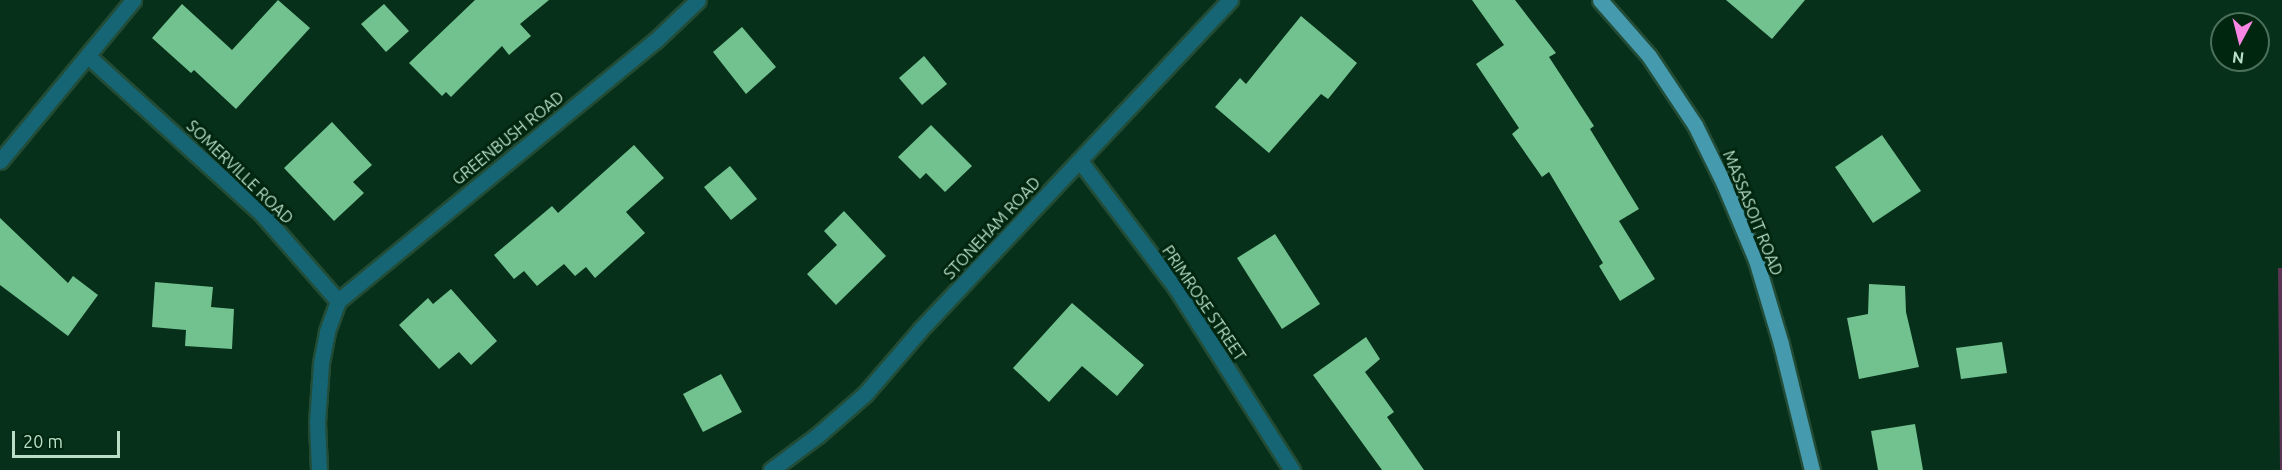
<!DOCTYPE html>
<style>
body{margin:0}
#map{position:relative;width:2282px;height:470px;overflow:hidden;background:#06301a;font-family:Ubuntu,sans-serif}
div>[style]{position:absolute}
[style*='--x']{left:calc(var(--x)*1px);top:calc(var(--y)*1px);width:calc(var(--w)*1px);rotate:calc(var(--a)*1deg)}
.green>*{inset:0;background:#5c3554}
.building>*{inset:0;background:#71c28e}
.roads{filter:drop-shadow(2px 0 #234c36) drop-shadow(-2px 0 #234c36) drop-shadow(0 2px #234c36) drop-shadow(0 -2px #234c36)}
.minor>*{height:15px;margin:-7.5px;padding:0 7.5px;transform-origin:7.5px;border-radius:7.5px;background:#156575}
.major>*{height:15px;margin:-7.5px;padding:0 7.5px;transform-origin:7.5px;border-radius:7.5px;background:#459aae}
span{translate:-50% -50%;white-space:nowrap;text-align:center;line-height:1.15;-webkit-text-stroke:6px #002610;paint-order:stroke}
.street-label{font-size:16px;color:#bbdfc6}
.north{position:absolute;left:2210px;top:12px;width:60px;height:60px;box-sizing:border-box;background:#002610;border:2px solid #4b7059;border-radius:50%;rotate:187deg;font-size:16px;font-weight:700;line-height:24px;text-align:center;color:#bbdfc6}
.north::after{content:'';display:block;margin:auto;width:21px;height:27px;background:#fb87e5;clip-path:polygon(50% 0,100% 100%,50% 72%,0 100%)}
.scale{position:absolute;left:12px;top:431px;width:108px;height:27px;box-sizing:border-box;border:3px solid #bbdfc6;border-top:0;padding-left:8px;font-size:18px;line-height:21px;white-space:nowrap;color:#bbdfc6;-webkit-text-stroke:4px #002610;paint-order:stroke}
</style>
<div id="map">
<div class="green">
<i style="clip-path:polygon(2278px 268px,2282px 268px,2282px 470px,2280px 470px)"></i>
</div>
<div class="building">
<i style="clip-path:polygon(278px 0,310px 28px,236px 109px,194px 70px,191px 73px,152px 38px,182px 4px,232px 50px)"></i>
<i style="clip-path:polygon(475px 0,549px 0,520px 24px,531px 36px,509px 55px,502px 46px,451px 97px,446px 92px,442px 96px,409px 63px)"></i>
<i style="clip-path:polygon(1472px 0,1515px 0,1556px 53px,1549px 57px,1594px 126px,1590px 129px,1639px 209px,1619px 221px,1655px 279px,1620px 301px,1599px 266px,1603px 263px,1549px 172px,1542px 177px,1512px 134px,1519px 128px,1476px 64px,1504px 45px)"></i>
<i style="clip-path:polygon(1726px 0,1805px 0,1772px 39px)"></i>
<i style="clip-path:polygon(384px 4px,409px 31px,386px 52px,361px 24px)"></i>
<i style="clip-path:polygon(1301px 16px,1357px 63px,1328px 99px,1321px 94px,1269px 153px,1215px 107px,1240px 78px,1246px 84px)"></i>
<i style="clip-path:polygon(742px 27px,776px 67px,746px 94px,713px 52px)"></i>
<i style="clip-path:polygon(924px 56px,947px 84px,922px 105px,899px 78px)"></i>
<i style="clip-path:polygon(332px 122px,372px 165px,353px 182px,364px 193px,334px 221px,284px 168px)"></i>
<i style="clip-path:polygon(931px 125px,972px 166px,945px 192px,926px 173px,920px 179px,898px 157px)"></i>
<i style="clip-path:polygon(1882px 135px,1921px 191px,1873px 223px,1835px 167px)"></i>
<i style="clip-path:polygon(634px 145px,664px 178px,626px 212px,645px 233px,595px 278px,586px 267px,575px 276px,564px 264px,537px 286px,524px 271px,514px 279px,494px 255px,552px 206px,558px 213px)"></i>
<i style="clip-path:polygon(730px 166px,757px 199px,731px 220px,704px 187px)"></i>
<i style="clip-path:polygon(844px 211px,886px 256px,836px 305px,807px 274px,837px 245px,824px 231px)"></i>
<i style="clip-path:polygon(0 218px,68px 283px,73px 276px,98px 295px,68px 336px,0 285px)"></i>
<i style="clip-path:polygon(1275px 234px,1320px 304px,1282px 329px,1237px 258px)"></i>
<i style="clip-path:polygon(155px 282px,213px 287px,211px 307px,234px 309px,232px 349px,185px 346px,186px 330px,152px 327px)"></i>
<i style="clip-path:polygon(1869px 284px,1905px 286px,1906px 312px,1919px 367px,1859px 379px,1847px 318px,1868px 314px)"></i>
<i style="clip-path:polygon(451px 289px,497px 341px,471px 365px,459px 352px,439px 369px,399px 325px,428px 298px,433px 304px)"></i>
<i style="clip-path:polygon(1072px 303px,1144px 365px,1117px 396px,1082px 366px,1049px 402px,1013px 368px)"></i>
<i style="clip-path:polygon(1366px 337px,1380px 359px,1365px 372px,1394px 412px,1387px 417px,1424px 470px,1382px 470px,1313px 375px)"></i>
<i style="clip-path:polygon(2002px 342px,2007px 373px,1961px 379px,1956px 348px)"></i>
<i style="clip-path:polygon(721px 374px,742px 412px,703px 432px,683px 394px)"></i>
<i style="clip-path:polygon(1915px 424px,1923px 470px,1878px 470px,1871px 431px)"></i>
</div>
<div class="roads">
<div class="minor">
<i style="--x:89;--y:57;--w:232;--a:42.2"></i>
<i style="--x:261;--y:213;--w:117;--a:48.8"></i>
<i style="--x:338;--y:301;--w:33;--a:110"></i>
<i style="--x:327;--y:332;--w:33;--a:101"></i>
<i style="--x:321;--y:364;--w:58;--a:93.9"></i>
<i style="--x:317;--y:422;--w:48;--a:87.6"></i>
<i style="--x:0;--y:161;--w:209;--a:-50.4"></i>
<i style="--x:1080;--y:161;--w:159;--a:52.9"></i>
<i style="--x:1176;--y:288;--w:216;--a:57.5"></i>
<i style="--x:338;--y:301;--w:410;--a:-39.4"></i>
<i style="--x:655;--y:41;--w:59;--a:-43.6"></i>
<i style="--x:771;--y:470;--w:59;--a:-36.7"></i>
<i style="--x:818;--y:435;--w:62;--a:-41.1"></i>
<i style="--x:865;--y:394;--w:84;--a:-49.3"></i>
<i style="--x:920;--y:330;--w:453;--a:-46.8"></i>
</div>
<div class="major">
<i style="--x:1600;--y:0;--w:74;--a:48.8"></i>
<i style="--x:1649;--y:56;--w:83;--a:56.3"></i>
<i style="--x:1695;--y:125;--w:66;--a:63.8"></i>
<i style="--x:1724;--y:184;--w:82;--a:67.2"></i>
<i style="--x:1756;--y:260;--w:88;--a:73.4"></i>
<i style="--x:1781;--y:344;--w:130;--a:76.2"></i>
</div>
</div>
<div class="street-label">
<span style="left:508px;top:138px;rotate:-39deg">GREENBUSH ROAD</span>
<span style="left:240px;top:172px;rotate:44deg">SOMERVILLE ROAD</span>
<span style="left:1753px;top:213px;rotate:68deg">MASSASOIT ROAD</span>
<span style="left:992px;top:228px;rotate:-47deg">STONEHAM ROAD</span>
<span style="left:1204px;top:303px;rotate:56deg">PRIMROSE STREET</span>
</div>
<div class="north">N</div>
<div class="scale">20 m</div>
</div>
